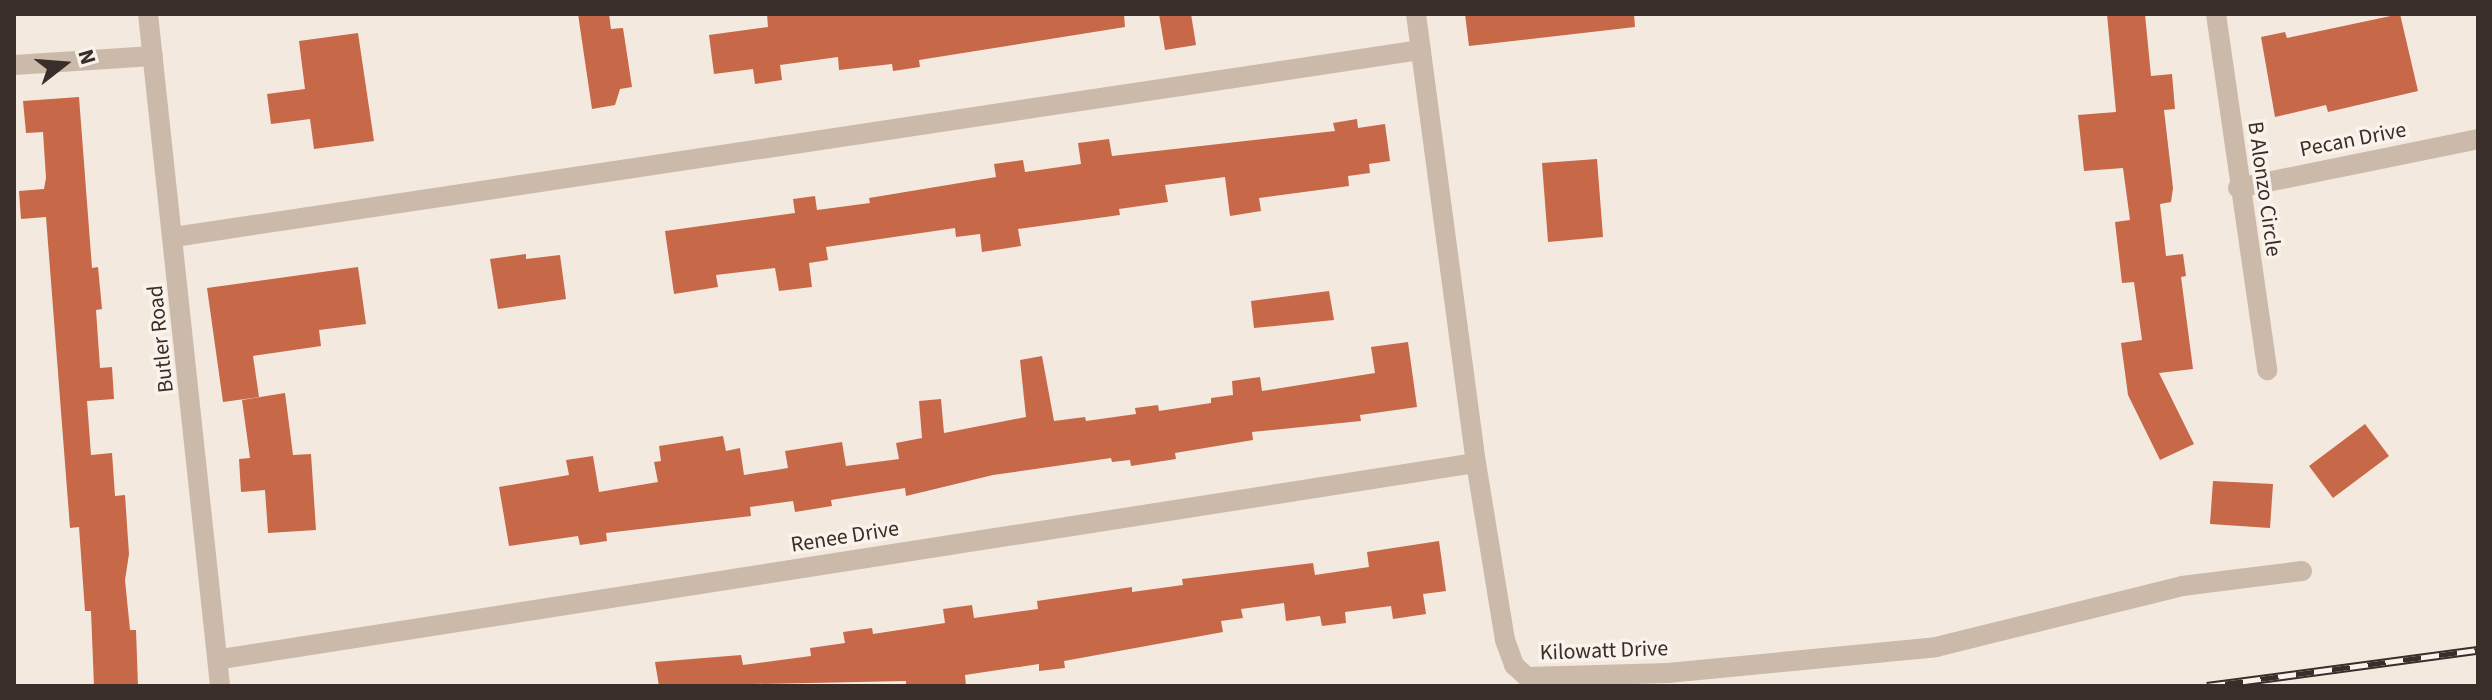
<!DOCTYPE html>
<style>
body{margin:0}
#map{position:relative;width:2492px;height:700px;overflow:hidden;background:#f3e9de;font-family:"Source Sans 3",sans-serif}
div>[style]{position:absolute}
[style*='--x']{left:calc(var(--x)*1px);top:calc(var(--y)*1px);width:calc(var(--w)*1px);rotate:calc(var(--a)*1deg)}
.building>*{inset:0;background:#c76848}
.street>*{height:20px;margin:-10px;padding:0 10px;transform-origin:10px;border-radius:10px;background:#cbb9aa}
.rail>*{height:9px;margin-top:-4.5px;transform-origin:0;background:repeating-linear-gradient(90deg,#faf3eb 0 18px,#392e29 0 36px);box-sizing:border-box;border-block:2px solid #392e29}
span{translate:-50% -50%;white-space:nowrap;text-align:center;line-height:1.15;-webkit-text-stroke:7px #faf3eb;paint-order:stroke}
.street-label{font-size:22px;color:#392e29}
.frame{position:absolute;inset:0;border:16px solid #392e29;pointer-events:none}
.north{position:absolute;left:24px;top:24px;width:80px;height:80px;-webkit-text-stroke:6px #faf3eb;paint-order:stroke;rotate:73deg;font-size:22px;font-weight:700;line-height:32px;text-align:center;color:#392e29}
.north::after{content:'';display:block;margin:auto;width:28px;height:36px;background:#392e29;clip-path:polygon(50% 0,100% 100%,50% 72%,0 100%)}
</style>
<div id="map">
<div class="building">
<i style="clip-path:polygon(578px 14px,609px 14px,611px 29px,623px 28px,632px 87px,620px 89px,615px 105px,592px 109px)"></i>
<i style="clip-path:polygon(767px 14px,1124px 14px,1125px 27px,919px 60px,920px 67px,893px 71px,892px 64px,839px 70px,838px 57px,780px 65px,782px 80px,755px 84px,753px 69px,714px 74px,709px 35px,768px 27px)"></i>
<i style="clip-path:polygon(1159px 14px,1191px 14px,1196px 45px,1165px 50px)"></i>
<i style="clip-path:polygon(1465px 14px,1634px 14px,1635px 27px,1469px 46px)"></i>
<i style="clip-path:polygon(2107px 14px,2145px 14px,2151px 76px,2172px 74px,2175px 109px,2164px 110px,2173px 188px,2171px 202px,2160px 204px,2166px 256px,2183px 254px,2186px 276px,2181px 277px,2193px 369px,2159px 373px,2194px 444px,2160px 460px,2128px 395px,2121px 343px,2142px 340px,2134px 282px,2122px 283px,2115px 222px,2130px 220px,2123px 168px,2084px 171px,2078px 115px,2116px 112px)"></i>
<i style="clip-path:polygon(2400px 14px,2418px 91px,2328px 112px,2326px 105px,2275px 117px,2261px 37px,2285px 32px,2287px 38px)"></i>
<i style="clip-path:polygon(358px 33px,374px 141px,314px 149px,310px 119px,271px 124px,267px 94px,305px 89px,299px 41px)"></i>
<i style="clip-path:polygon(79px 97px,92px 268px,98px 267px,102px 309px,96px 310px,100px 368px,112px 367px,114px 399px,87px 401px,91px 455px,112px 453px,115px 496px,125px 495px,129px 554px,125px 580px,130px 630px,136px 630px,138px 686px,94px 686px,91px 611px,85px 611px,79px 527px,70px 528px,46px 217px,21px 219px,19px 191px,44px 189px,46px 178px,43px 132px,26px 133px,23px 101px)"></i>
<i style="clip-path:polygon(1357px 119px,1358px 128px,1385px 124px,1390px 161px,1369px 164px,1370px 173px,1348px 176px,1349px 186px,1259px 198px,1261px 211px,1230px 216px,1225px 177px,1165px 185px,1168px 202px,1119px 209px,1120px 215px,1018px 229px,1021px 246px,982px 252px,980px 234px,956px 237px,955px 228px,826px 247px,828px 260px,809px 263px,812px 287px,779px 291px,775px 268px,716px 275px,718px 287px,674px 294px,665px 231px,795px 213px,793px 199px,815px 196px,817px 210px,870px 203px,869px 198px,996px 177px,994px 164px,1023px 160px,1025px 172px,1081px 164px,1078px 143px,1109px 139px,1112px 156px,1335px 131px,1333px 123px)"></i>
<i style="clip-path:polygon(1597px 159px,1603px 237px,1548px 242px,1542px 163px)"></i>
<i style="clip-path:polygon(526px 254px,526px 259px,560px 255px,566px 299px,498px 309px,490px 259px)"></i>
<i style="clip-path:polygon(358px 267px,366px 324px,319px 330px,321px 346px,253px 356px,259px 397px,223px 402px,207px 288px)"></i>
<i style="clip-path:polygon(1329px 291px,1334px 320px,1254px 328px,1251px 301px)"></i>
<i style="clip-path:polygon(1408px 342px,1417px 407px,1360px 415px,1361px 421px,1252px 432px,1253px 440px,1175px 453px,1176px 459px,1131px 466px,1130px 460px,1112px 462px,1111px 458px,993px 475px,906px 496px,905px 488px,831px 500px,832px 506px,795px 512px,793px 501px,750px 507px,751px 516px,606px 533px,607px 541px,580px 545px,578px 536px,509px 546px,499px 487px,569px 475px,566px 460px,593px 456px,599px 492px,658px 482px,654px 462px,661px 461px,659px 446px,723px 436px,726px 451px,740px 448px,744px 475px,788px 468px,785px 451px,842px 442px,846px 466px,899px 459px,896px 443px,922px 438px,919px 401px,941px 399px,944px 433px,1026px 417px,1020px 360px,1042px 356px,1054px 421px,1085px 417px,1086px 421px,1136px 414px,1135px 408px,1158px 405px,1159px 411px,1211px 403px,1211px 398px,1233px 395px,1232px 381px,1260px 377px,1262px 391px,1375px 373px,1371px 347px)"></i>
<i style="clip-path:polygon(285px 393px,293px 455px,311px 454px,316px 530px,268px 533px,265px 490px,241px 492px,239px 459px,250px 458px,242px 400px)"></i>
<i style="clip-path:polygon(2365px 424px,2389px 456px,2333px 498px,2309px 466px)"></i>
<i style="clip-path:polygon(2213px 481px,2273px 484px,2270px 528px,2210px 524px)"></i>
<i style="clip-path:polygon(1439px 541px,1446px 591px,1423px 594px,1426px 614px,1393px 619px,1391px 606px,1345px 612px,1346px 623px,1322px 626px,1320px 616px,1286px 621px,1284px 603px,1241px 609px,1243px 618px,1221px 621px,1223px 632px,1064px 661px,1065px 668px,1039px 671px,1039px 664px,965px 675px,966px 686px,906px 686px,906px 681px,659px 686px,655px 662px,741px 655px,743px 665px,811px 656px,810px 648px,845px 643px,843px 632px,872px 628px,873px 634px,945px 623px,943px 609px,972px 605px,974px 618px,1038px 609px,1037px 601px,1132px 587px,1132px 592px,1183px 585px,1182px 579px,1313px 563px,1315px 575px,1369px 567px,1367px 552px)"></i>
</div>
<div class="street">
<i style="--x:148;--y:14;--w:676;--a:83.88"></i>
<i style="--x:1416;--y:14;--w:453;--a:82.4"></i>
<i style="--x:1476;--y:463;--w:179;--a:80.7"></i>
<i style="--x:1505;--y:640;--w:27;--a:70"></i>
<i style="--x:1514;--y:665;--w:18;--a:43"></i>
<i style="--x:1527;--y:677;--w:141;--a:-1.6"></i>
<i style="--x:1668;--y:673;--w:269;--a:-5.5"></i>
<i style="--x:1936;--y:647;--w:253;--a:-13.9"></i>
<i style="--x:2182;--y:586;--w:121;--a:-7.1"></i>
<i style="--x:2216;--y:14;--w:360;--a:81.8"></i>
<i style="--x:14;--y:65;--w:139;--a:-3.7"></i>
<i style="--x:2238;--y:188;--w:245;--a:-11.5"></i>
<i style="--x:174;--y:237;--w:1261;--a:-8.53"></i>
<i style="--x:221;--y:659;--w:1270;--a:-8.88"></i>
</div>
<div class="rail">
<i style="--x:2207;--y:686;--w:273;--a:-7.6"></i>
</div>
<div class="street-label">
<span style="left:2353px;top:140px;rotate:-11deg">Pecan Drive</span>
<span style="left:2264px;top:189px;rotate:82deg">B Alonzo Circle</span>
<span style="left:161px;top:339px;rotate:-96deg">Butler Road</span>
<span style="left:845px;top:537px;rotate:-9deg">Renee Drive</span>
<span style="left:1604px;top:651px;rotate:-2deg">Kilowatt Drive</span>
</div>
<div class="frame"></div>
<div class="north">N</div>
</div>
